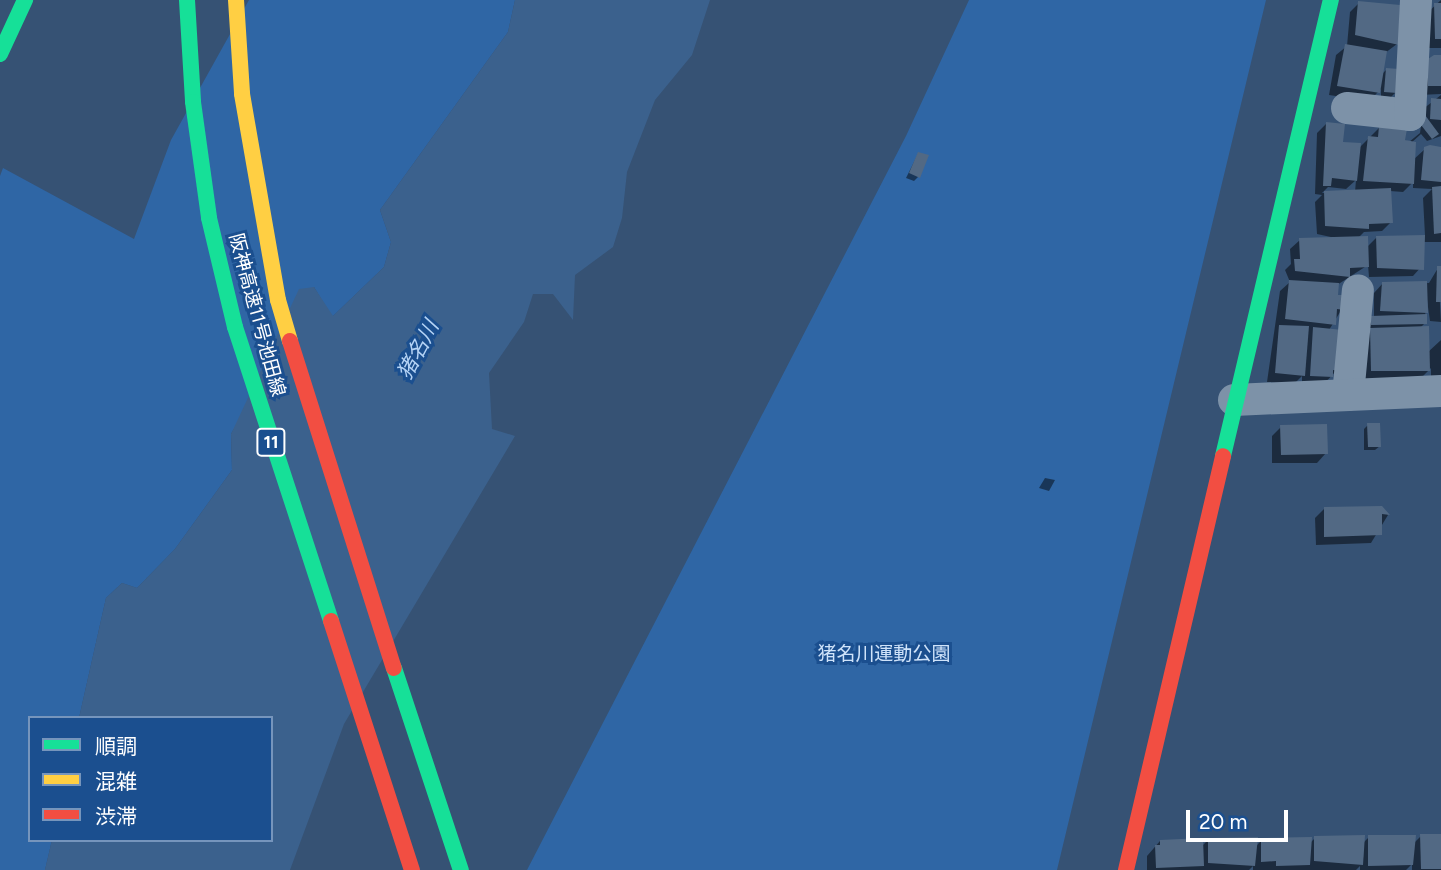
<!DOCTYPE html>
<meta charset="utf-8">
<style>
body{margin:0}
#map{position:relative;width:1441px;height:870px;overflow:hidden;background:#365274;font-family:Figtree,"Noto Sans JP",sans-serif}
div>[style]{position:absolute}
[style*='--x']{left:calc(var(--x)*1px);top:calc(var(--y)*1px);width:calc(var(--w)*1px);rotate:calc(var(--a)*1deg)}
.green>*{inset:0;background:#2f66a5}
.water>*{inset:0;background:#3b618d}
.shadow>*{inset:0;background:#0007}
.building>*{inset:0;background:#526984}
.street>*{height:32px;margin:-16px;padding:0 16px;transform-origin:16px;border-radius:16px;background:#7d92a8}
.fast>*{height:16px;margin:-8px;padding:0 8px;transform-origin:8px;border-radius:8px;background:#16e098}
.slow>*{height:16px;margin:-8px;padding:0 8px;transform-origin:8px;border-radius:8px;background:#ffcf43}
.jam>*{height:16px;margin:-8px;padding:0 8px;transform-origin:8px;border-radius:8px;background:#f24e42}
span{translate:-50% -50%;white-space:nowrap;text-align:center;line-height:1.15;-webkit-text-stroke:6px #1b4f8f;paint-order:stroke}
.shield-label span{padding:2px 5px;background:#1b4f8f;border:2px solid;border-radius:5px;-webkit-text-stroke-width:0}
.shield-label{font-size:18px;color:#fff;font-weight:700}
.street-label{font-size:19px;color:#fff}
.park-label{font-size:19px;color:#cfe3fa}
.water-label{font-size:21px;color:#b5d3f5;font-style:italic}
.legend{position:absolute;left:28px;top:716px;width:245px;height:126px;box-sizing:border-box;background:#1b4f8f;border:2px solid #7695bc;margin:0;padding:9px 12px;list-style:none;font-size:21px;color:#fff}
.legend li{display:flex;align-items:center;gap:14px;height:35px}
.legend b{width:35px;border:2px solid #7695bc}
.scale{position:absolute;left:1186px;top:810px;width:102px;height:32px;box-sizing:border-box;border:4px solid #fff;border-top:0;padding-left:9px;font-size:21px;line-height:24px;white-space:nowrap;color:#fff;-webkit-text-stroke:5px #1b4f8f;paint-order:stroke}
</style>
<div id="map">
<div class="green">
<i style="clip-path:polygon(249px 0,515px 0,508px 32px,380px 210px,391px 242px,384px 267px,332px 317px,314px 287px,231px 434px,232px 470px,175px 549px,137px 588px,122px 583px,106px 598px,79px 718px,30px 718px,30px 840px,52px 840px,45px 870px,0 870px,0 176px,3px 168px,134px 239px,171px 140px)"></i>
<i style="clip-path:polygon(969px 0,1266px 0,1057px 870px,527px 870px,906px 136px)"></i>
</div>
<div class="water">
<i style="clip-path:polygon(515px 0,710px 0,692px 55px,655px 100px,627px 172px,622px 218px,613px 247px,575px 275px,573px 320px,553px 294px,533px 294px,524px 322px,489px 373px,492px 429px,515px 436px,344px 724px,290px 870px,45px 870px,52px 840px,271px 840px,271px 718px,79px 718px,106px 598px,122px 583px,137px 588px,175px 549px,232px 470px,231px 434px,299px 289px,314px 287px,333px 316px,384px 267px,391px 242px,380px 210px,508px 32px)"></i>
</div>
<div class="shadow">
<i style="clip-path:polygon(1441px 0,1441px 48px,1426px 48px,1426px 14px)"></i>
<i style="clip-path:polygon(1359px 3px,1397px 44px,1385px 53px,1381px 75px,1387px 69px,1395px 93px,1391px 97px,1381px 96px,1381px 89px,1369px 101px,1329px 95px,1336px 55px,1347px 46px,1350px 12px)"></i>
<i style="clip-path:polygon(1441px 57px,1441px 94px,1419px 95px,1420px 70px)"></i>
<i style="clip-path:polygon(evenodd,1441px 95px,1441px 136px,1427px 141px,1421px 134px,1411px 143px,1413px 160px,1425px 149px,1441px 149px,1441px 242px,1423px 242px,1422px 266px,1413px 276px,1369px 277px,1368px 265px,1337px 285px,1336px 297px,1342px 309px,1329px 330px,1337px 370px,1323px 385px,1302px 384px,1302px 376px,1294px 384px,1267px 382px,1280px 291px,1290px 282px,1285px 270px,1291px 264px,1290px 249px,1300px 240px,1340px 239px,1317px 234px,1315px 202px,1322px 195px,1315px 194px,1317px 133px,1326px 124px,1341px 143px,1359px 148px,1379px 128px,1409px 142px,1420px 133px,1423px 109px,1441px 95px,1356px 180px,1355px 192px,1322px 193px,1328px 187px,1346px 189px,1356px 180px,1441px 95px,1413px 182px,1413px 188px,1432px 189px,1423px 198px,1425px 236px,1377px 237px,1367px 247px,1358px 238px,1364px 232px,1382px 231px,1391px 222px,1390px 191px,1403px 192px,1413px 182px)"></i>
<i style="clip-path:polygon(918px 154px,918px 177px,914px 181px,906px 178px)"></i>
<i style="clip-path:polygon(1438px 268px,1441px 322px,1430px 321px,1426px 293px,1425px 323px,1420px 328px,1428px 352px,1441px 340px,1441px 383px,1431px 383px,1431px 368px,1420px 379px,1363px 379px,1362px 339px,1373px 328px,1368px 328px,1367px 322px,1374px 317px,1374px 293px,1383px 283px,1429px 283px)"></i>
<i style="clip-path:polygon(1368px 425px,1380px 446px,1375px 450px,1364px 450px,1364px 429px)"></i>
<i style="clip-path:polygon(1281px 427px,1326px 453px,1317px 463px,1272px 463px,1272px 436px)"></i>
<i style="clip-path:polygon(1045px 478px,1055px 480px,1049px 491px,1039px 488px)"></i>
<i style="clip-path:polygon(1381px 507px,1388px 515px,1371px 543px,1316px 545px,1315px 518px,1324px 509px)"></i>
<i style="clip-path:polygon(1421px 836px,1441px 836px,1441px 870px,1412px 870px,1412px 864px,1406px 870px,1360px 870px,1360px 866px,1356px 870px,1253px 870px,1253px 866px,1249px 870px,1147px 870px,1147px 856px,1160px 841px,1202px 846px,1209px 839px,1255px 847px,1262px 840px,1310px 843px,1315px 838px,1363px 843px,1369px 837px,1413px 844px)"></i>
</div>
<div class="building">
<i style="clip-path:polygon(1358px 1px,1400px 5px,1399px 45px,1355px 35px)"></i>
<i style="clip-path:polygon(1434px 3px,1441px 3px,1441px 39px,1435px 39px)"></i>
<i style="clip-path:polygon(1345px 44px,1387px 51px,1380px 93px,1337px 86px)"></i>
<i style="clip-path:polygon(1434px 55px,1441px 55px,1441px 86px,1428px 86px,1428px 59px)"></i>
<i style="clip-path:polygon(1386px 68px,1399px 69px,1397px 93px,1384px 92px)"></i>
<i style="clip-path:polygon(1431px 98px,1441px 99px,1441px 120px,1430px 119px)"></i>
<i style="clip-path:polygon(1422px 111px,1439px 134px,1432px 139px,1421px 125px)"></i>
<i style="clip-path:polygon(1326px 122px,1345px 124px,1343px 142px,1361px 143px,1357px 181px,1332px 178px,1331px 186px,1323px 186px)"></i>
<i style="clip-path:polygon(1379px 126px,1407px 129px,1405px 140px,1416px 142px,1414px 184px,1363px 181px,1368px 136px,1378px 137px)"></i>
<i style="clip-path:polygon(1430px 145px,1441px 147px,1441px 182px,1421px 180px,1424px 147px)"></i>
<i style="clip-path:polygon(918px 152px,929px 155px,920px 178px,909px 173px)"></i>
<i style="clip-path:polygon(1441px 186px,1441px 233px,1434px 234px,1432px 187px)"></i>
<i style="clip-path:polygon(1391px 188px,1393px 223px,1369px 224px,1369px 229px,1325px 226px,1324px 191px)"></i>
<i style="clip-path:polygon(1425px 235px,1424px 270px,1377px 268px,1376px 236px)"></i>
<i style="clip-path:polygon(1368px 236px,1369px 267px,1350px 268px,1350px 277px,1295px 271px,1294px 259px,1300px 259px,1299px 238px)"></i>
<i style="clip-path:polygon(1437px 266px,1441px 266px,1441px 302px,1436px 302px)"></i>
<i style="clip-path:polygon(1289px 280px,1339px 283px,1338px 295px,1345px 295px,1344px 310px,1337px 309px,1336px 325px,1285px 319px)"></i>
<i style="clip-path:polygon(1427px 281px,1428px 313px,1380px 311px,1382px 282px)"></i>
<i style="clip-path:polygon(1427px 314px,1427px 324px,1371px 325px,1371px 316px)"></i>
<i style="clip-path:polygon(1279px 325px,1309px 326px,1305px 376px,1275px 373px)"></i>
<i style="clip-path:polygon(1429px 326px,1430px 371px,1371px 371px,1370px 328px)"></i>
<i style="clip-path:polygon(1313px 327px,1343px 330px,1339px 371px,1333px 370px,1333px 377px,1310px 376px)"></i>
<i style="clip-path:polygon(1367px 423px,1380px 423px,1381px 447px,1368px 447px)"></i>
<i style="clip-path:polygon(1327px 424px,1328px 454px,1281px 455px,1280px 425px)"></i>
<i style="clip-path:polygon(1382px 506px,1390px 515px,1382px 514px,1382px 535px,1324px 537px,1324px 507px)"></i>
<i style="clip-path:polygon(1420px 834px,1441px 834px,1441px 869px,1421px 869px)"></i>
<i style="clip-path:polygon(1365px 835px,1363px 865px,1314px 861px,1314px 836px)"></i>
<i style="clip-path:polygon(1368px 835px,1416px 835px,1413px 865px,1368px 866px)"></i>
<i style="clip-path:polygon(1258px 837px,1255px 866px,1208px 863px,1208px 838px)"></i>
<i style="clip-path:polygon(1312px 837px,1310px 865px,1276px 866px,1276px 861px,1261px 862px,1261px 838px)"></i>
<i style="clip-path:polygon(1203px 838px,1204px 866px,1156px 868px,1155px 845px,1160px 845px,1160px 840px)"></i>
</div>
<div class="street">
<i style="--x:1347;--y:108;--w:63;--a:6.3"></i>
<i style="--x:1410;--y:115;--w:115;--a:-87"></i>
<i style="--x:1348;--y:395;--w:105;--a:-84.6"></i>
<i style="--x:1234;--y:400;--w:207;--a:-2.5"></i>
</div>
<div class="fast">
<i style="--x:187;--y:0;--w:102;--a:86.6"></i>
<i style="--x:193;--y:102;--w:117;--a:82.1"></i>
<i style="--x:209;--y:218;--w:112;--a:76.6"></i>
<i style="--x:235;--y:327;--w:309;--a:71.9"></i>
<i style="--x:0;--y:54;--w:60;--a:-65.2"></i>
<i style="--x:1223;--y:456;--w:469;--a:-76.7"></i>
<i style="--x:394;--y:668;--w:213;--a:71.7"></i>
</div>
<div class="slow">
<i style="--x:236;--y:0;--w:94;--a:86.3"></i>
<i style="--x:242;--y:94;--w:209;--a:80.1"></i>
<i style="--x:278;--y:300;--w:43;--a:73.7"></i>
</div>
<div class="jam">
<i style="--x:290;--y:341;--w:343;--a:72.4"></i>
<i style="--x:331;--y:621;--w:262;--a:72"></i>
<i style="--x:1126;--y:870;--w:425;--a:-76.8"></i>
</div>
<div class="shield-label">
<span style="left:271px;top:442px">11</span>
</div>
<div class="street-label">
<span style="left:257px;top:315px;rotate:75deg">阪神高速11号池田線</span>
</div>
<div class="park-label">
<span style="left:884px;top:654px">猪名川運動公園</span>
</div>
<div class="water-label">
<span style="left:418px;top:350px;rotate:-62deg">猪名川</span>
</div>
<ul class="legend">
<li><b style="height:9px;background:#16e098"></b>順調</li>
<li><b style="height:9px;background:#ffcf43"></b>混雑</li>
<li><b style="height:9px;background:#f24e42"></b>渋滞</li>
</ul>
<div class="scale">20 m</div>
</div>
